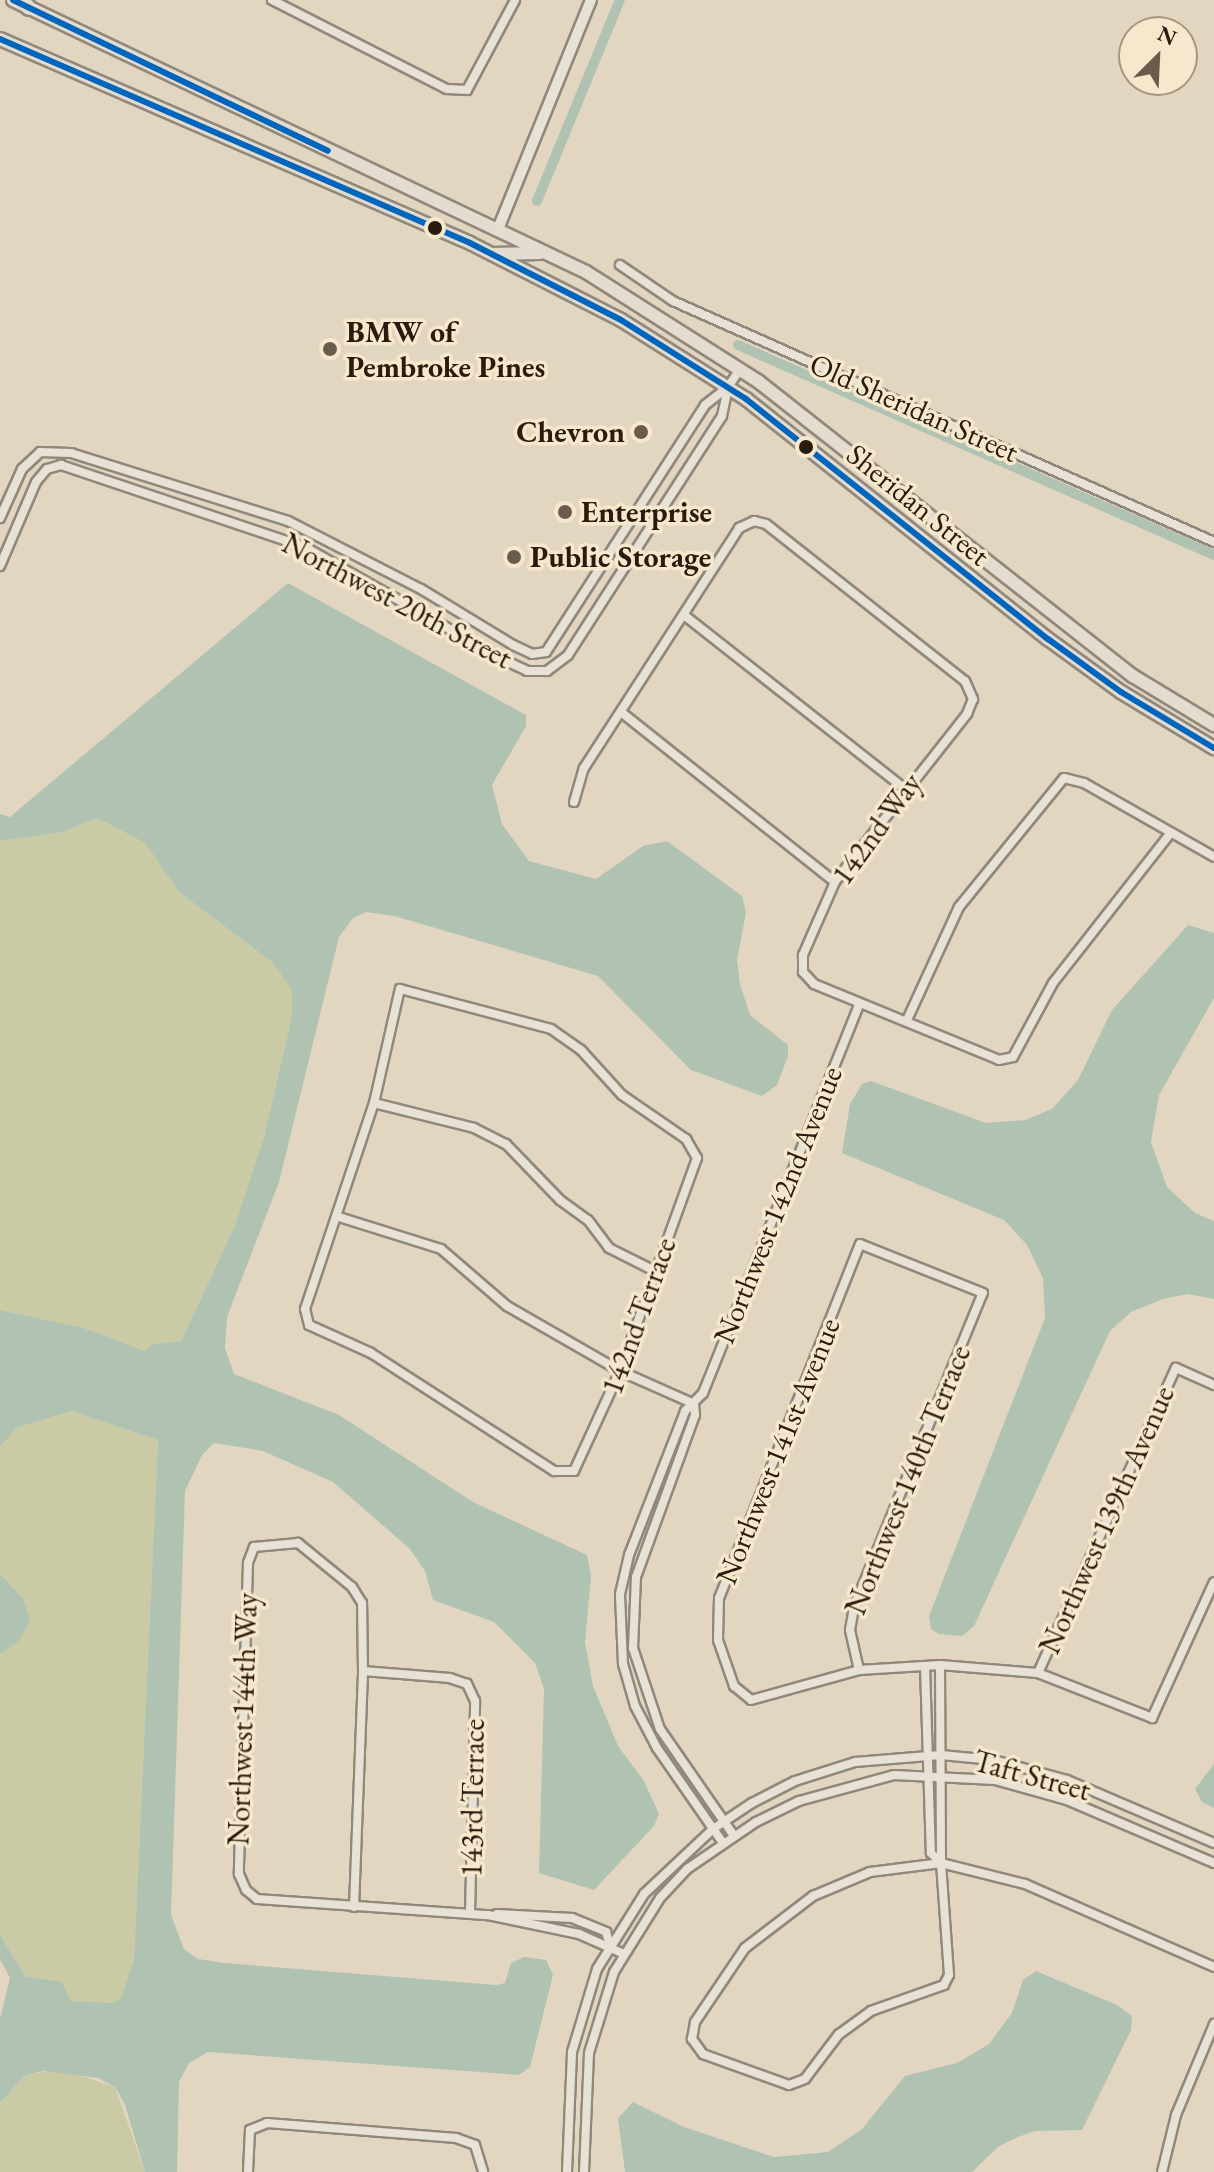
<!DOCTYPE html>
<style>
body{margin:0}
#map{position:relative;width:1214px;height:2172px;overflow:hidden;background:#e2d6c0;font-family:"EB Garamond",serif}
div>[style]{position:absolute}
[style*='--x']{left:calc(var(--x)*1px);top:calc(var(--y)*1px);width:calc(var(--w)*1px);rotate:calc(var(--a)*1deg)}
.green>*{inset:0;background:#cacaa4}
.water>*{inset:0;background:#b0c3b2}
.canal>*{height:10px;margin:-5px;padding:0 5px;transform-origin:5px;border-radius:5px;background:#b0c3b2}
.roads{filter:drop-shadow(2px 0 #91887b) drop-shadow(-2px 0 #91887b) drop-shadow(0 2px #91887b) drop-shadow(0 -2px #91887b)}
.minor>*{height:8px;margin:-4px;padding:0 4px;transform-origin:4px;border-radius:4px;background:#e7e1d6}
.tertiary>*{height:10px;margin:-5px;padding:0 5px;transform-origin:5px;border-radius:5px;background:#e7e1d6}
.primary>*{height:12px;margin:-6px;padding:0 6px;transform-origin:6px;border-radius:6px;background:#e3dccf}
.motorway>*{height:14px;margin:-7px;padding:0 7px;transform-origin:7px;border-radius:7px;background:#e3dccf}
.bus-1>*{height:6px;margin:-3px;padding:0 3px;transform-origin:3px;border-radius:3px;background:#0065bd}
.dots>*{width:22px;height:22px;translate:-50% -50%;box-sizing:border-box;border:4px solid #f6e8cc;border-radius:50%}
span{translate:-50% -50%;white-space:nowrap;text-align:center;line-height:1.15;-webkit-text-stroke:7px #f6e8cc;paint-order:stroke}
.poi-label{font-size:30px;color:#291b0d;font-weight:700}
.left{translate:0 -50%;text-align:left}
.right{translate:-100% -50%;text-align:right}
.street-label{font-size:30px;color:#291b0d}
.north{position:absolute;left:1118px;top:16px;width:80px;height:80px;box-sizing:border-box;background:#f6e8cc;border:2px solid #a49680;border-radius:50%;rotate:24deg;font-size:22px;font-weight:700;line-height:32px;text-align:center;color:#291b0d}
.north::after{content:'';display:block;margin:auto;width:28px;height:36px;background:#6a5c4c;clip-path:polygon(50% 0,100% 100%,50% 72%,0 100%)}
</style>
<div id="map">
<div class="green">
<i style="clip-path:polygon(97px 818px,145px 843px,179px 892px,272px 962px,292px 990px,292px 1016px,264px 1137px,234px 1228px,181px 1341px,153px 1344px,145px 1351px,84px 1328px,0 1310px,0 841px,62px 832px)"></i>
<i style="clip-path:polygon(73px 1411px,158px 1439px,134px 1959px,121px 1998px,113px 2003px,71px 2001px,62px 1982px,25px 1976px,0 1935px,0 1654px,20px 1640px,30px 1619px,23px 1598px,0 1574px,0 1447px,15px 1428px)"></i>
<i style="clip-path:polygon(60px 2069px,115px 2087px,145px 2172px,0 2172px,0 2103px,24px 2076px)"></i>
</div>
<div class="water">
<i style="clip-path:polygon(288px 583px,526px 715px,526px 726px,492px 785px,502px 824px,529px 861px,596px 879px,643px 846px,667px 841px,742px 896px,746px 913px,737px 960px,740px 984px,750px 1015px,788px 1045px,788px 1056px,777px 1085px,762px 1096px,691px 1070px,598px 976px,395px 916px,366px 912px,353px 918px,339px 937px,279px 1182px,227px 1317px,225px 1348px,234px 1374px,339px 1415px,473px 1502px,587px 1555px,591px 1576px,585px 1642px,593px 1686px,618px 1746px,644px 1781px,659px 1814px,654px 1826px,594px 1890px,539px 1873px,544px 1689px,535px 1663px,494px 1622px,433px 1600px,425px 1571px,410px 1549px,333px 1482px,263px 1451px,214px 1443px,202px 1455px,185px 1491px,171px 1915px,184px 1949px,198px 1959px,224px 1963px,496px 1985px,505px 1983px,511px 1963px,524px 1957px,546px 1960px,553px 1975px,530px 2067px,519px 2075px,208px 2052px,189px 2063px,179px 2082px,177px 2172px,145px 2172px,125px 2105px,115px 2087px,98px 2078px,43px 2071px,24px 2076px,0 2103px,0 2019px,10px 1978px,0 1959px,0 1935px,25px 1976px,62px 1982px,71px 2001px,113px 2003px,121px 1998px,134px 1959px,158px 1440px,72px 1411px,16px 1428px,0 1447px,0 1310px,84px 1328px,145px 1351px,152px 1344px,181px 1341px,234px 1228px,264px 1137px,292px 1016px,292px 990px,272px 962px,179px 892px,145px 843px,97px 818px,62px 832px,0 841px,0 814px,10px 817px)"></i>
<i style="clip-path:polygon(1188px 925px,1214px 933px,1214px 998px,1159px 1095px,1151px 1142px,1167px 1187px,1195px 1213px,1214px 1221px,1214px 1299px,1188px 1294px,1163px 1299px,1131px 1312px,1110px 1331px,974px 1626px,962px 1636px,939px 1634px,931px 1629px,929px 1616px,1045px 1318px,1043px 1278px,1027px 1245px,1004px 1220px,842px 1153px,850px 1104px,862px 1084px,871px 1081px,986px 1123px,1025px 1120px,1052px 1109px,1078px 1080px,1112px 1010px)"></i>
<i style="clip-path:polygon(0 1574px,23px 1598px,30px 1619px,20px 1640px,0 1654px)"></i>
<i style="clip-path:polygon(1214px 1764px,1214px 1808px,1202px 1802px,1195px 1789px)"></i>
<i style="clip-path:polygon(1036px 1971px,1117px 2005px,1132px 2016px,1131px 2030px,1082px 2130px,1035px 2131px,1018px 2137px,999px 2146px,972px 2172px,625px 2172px,618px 2118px,633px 2102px,684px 2127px,774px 2157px,828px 2152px,862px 2129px,905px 2076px,957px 2063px,989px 2044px,1012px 2013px,1023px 1980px)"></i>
</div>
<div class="canal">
<i style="--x:537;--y:201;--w:217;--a:-67.6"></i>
<i style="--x:738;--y:345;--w:520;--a:23.81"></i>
</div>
<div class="roads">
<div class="minor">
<i style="--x:272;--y:0;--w:196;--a:27"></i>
<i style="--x:447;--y:89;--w:20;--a:3"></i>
<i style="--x:467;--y:90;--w:102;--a:-61.9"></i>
<i style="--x:620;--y:265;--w:64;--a:34.2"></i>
<i style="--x:673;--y:301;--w:592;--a:24.01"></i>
<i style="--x:0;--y:518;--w:54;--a:-65.8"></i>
<i style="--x:22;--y:469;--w:25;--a:-43"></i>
<i style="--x:40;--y:452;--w:31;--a:2"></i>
<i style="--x:71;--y:453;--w:227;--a:17.4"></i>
<i style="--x:288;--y:521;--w:149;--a:27.1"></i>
<i style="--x:421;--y:589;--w:108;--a:31.3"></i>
<i style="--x:513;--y:645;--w:21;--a:25"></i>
<i style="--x:532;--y:654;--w:14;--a:-8"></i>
<i style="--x:546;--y:652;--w:294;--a:-57.2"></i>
<i style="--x:705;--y:405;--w:29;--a:-38"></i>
<i style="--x:728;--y:387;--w:22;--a:-56"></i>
<i style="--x:0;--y:566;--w:91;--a:-66.8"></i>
<i style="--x:36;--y:482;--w:17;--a:-50"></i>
<i style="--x:47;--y:469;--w:15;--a:-16"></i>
<i style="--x:61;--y:465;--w:257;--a:18.6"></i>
<i style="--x:305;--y:547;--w:231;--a:29.6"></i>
<i style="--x:506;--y:661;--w:23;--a:25"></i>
<i style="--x:527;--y:671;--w:20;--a:0"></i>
<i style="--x:547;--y:671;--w:26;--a:-37"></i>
<i style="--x:568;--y:655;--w:284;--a:-57.2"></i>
<i style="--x:722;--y:416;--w:30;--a:-78"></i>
<i style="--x:684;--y:615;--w:280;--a:38.2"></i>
<i style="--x:621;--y:712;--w:273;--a:38.5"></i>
<i style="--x:574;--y:802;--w:35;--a:-74"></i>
<i style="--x:584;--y:768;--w:286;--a:-57.1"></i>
<i style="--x:739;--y:528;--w:17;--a:-25"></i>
<i style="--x:754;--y:521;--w:12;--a:14"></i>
<i style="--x:766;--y:524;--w:253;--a:38.3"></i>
<i style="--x:965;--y:681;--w:20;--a:66"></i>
<i style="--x:973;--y:699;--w:16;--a:112"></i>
<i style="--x:967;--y:714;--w:214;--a:128.2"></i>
<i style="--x:835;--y:882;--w:80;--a:113.7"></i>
<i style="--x:803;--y:955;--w:17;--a:90"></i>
<i style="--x:803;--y:972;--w:16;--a:47"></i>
<i style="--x:814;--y:984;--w:200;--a:22.3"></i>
<i style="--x:999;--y:1060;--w:14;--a:-12"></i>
<i style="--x:1013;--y:1057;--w:84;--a:-61.6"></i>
<i style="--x:1053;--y:983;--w:189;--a:-51.9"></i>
<i style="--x:400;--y:989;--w:156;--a:14.8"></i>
<i style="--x:551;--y:1029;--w:37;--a:35"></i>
<i style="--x:581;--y:1050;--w:61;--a:47.7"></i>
<i style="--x:622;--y:1095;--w:78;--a:34.5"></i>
<i style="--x:686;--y:1139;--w:22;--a:60"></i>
<i style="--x:697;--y:1158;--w:226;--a:109.9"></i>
<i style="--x:620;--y:1371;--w:110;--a:114.7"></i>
<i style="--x:574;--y:1471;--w:20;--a:180"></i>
<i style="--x:554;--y:1471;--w:218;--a:-147.2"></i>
<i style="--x:371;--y:1353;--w:68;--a:-155.7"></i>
<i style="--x:309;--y:1325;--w:16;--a:-104"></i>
<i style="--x:305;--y:1309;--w:217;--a:-71.5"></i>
<i style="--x:374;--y:1103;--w:117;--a:-77.2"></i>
<i style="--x:907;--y:1020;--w:124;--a:-65.3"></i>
<i style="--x:959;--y:907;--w:166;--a:-50.9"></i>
<i style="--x:1064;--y:778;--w:21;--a:14"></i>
<i style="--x:1084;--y:783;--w:150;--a:29.6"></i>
<i style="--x:374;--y:1103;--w:103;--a:14"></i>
<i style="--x:474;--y:1128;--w:36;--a:27"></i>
<i style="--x:506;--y:1144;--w:78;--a:46"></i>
<i style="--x:560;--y:1200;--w:34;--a:36"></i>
<i style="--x:588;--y:1220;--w:35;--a:53"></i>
<i style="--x:609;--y:1248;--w:51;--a:26.6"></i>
<i style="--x:339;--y:1217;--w:107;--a:17.4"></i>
<i style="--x:441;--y:1249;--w:87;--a:40.8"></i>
<i style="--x:507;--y:1306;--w:130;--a:29.9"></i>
<i style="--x:620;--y:1371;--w:81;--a:24"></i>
<i style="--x:694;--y:1404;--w:11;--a:85"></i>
<i style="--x:695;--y:1415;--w:172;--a:110"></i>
<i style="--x:636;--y:1577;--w:71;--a:92.4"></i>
<i style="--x:633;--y:1648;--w:85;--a:71.6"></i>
<i style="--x:660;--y:1729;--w:130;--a:55.3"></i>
<i style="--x:940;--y:1665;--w:198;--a:89.7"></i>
<i style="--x:941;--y:1863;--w:112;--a:85.9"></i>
<i style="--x:949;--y:1975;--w:11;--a:117"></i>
<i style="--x:944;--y:1985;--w:77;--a:160.4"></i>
<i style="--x:871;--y:2011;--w:39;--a:144"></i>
<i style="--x:839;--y:2034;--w:56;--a:127.1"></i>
<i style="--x:805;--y:2079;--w:17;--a:159"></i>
<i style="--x:789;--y:2085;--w:91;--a:-160.2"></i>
<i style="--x:703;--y:2054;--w:19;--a:-126"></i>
<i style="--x:692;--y:2039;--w:17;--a:-80"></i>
<i style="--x:695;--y:2022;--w:89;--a:-56"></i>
<i style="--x:745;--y:1948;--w:86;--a:-37.4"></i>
<i style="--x:813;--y:1896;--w:62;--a:-22.8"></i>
<i style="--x:870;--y:1872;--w:72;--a:-7.2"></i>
<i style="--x:941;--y:1863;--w:87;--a:14"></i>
<i style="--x:1025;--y:1884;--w:206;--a:23.7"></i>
<i style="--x:925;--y:1666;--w:187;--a:88.2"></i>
<i style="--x:931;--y:1853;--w:14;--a:45"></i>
<i style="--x:859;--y:1670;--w:41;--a:-102.7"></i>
<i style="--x:850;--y:1630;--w:23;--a:-80"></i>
<i style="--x:854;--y:1607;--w:339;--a:-67.7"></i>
<i style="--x:983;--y:1293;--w:132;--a:-158.3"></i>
<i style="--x:860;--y:1244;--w:381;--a:111.7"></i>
<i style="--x:719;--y:1598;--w:42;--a:91.4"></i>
<i style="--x:718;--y:1640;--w:49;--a:70.8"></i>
<i style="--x:734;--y:1686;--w:22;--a:39"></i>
<i style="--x:751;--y:1700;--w:112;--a:-15.5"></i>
<i style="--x:859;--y:1670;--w:81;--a:-3.5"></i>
<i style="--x:940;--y:1665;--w:98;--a:4.7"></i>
<i style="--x:1038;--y:1673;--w:123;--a:21.5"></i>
<i style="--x:1152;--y:1718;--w:149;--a:-65.5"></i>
<i style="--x:1038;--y:1673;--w:335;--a:-65.7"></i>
<i style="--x:1176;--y:1368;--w:42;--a:24.1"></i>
<i style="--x:723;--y:1843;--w:116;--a:-124.8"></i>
<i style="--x:657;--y:1748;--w:47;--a:-117.6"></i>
<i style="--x:635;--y:1706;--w:44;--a:-105.9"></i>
<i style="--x:623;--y:1664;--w:70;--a:-92.5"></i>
<i style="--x:620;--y:1594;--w:40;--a:-77"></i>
<i style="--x:629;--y:1555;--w:155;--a:-68.7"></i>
<i style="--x:685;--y:1411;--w:25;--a:-45"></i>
<i style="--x:703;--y:1393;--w:418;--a:-68.1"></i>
<i style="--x:354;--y:1907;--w:236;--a:-87.8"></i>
<i style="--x:470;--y:1913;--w:212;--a:-88.6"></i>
<i style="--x:475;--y:1701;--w:19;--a:-115"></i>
<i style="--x:467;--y:1684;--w:18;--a:-161"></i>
<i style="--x:450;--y:1678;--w:87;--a:-175.4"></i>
<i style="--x:363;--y:1671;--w:68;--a:-90.8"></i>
<i style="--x:362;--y:1603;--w:19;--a:-122"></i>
<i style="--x:352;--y:1587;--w:70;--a:-140.8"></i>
<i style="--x:298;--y:1543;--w:44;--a:174.8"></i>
<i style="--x:254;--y:1547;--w:17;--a:111"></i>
<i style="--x:248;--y:1563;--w:311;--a:91.7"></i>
<i style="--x:239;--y:1874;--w:17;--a:66"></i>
<i style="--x:246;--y:1890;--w:14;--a:39"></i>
<i style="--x:257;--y:1899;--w:232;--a:4"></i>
<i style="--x:488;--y:1915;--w:93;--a:11.8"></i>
<i style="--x:579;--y:1934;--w:49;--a:24"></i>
<i style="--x:497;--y:1914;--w:75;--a:3.1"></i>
<i style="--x:572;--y:1918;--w:37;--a:22"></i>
<i style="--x:606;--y:1932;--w:14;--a:73"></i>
<i style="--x:248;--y:2172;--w:42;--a:-87.3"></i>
<i style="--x:250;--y:2130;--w:18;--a:-22"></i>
<i style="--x:267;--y:2123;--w:190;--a:4.5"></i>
<i style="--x:456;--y:2138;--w:20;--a:20"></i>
<i style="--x:475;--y:2145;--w:28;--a:73"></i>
<i style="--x:567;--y:2172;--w:120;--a:-87.6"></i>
<i style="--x:572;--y:2052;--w:87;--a:-73.2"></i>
<i style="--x:597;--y:1969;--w:89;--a:-57.9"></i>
<i style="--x:644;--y:1894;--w:95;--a:-43.3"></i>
<i style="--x:713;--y:1829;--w:47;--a:-33.7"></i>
<i style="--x:752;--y:1803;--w:48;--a:-27.1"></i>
<i style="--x:795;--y:1781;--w:63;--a:-17.6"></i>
<i style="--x:855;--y:1762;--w:86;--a:-4.7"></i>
<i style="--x:941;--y:1755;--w:53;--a:5.4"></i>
<i style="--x:994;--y:1760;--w:76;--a:15.3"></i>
<i style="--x:1067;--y:1780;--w:160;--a:23.2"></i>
<i style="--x:584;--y:2172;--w:119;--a:-87.6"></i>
<i style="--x:589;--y:2053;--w:85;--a:-72.8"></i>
<i style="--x:614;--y:1972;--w:87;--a:-58.1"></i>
<i style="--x:660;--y:1898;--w:40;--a:-47"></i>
<i style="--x:687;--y:1869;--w:83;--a:-34.3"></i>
<i style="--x:756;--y:1822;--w:48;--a:-26"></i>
<i style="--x:799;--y:1801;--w:98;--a:-15.3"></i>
<i style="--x:894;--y:1775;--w:101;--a:2.8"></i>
<i style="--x:995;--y:1780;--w:75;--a:15.5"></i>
<i style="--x:1067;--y:1800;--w:160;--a:23.2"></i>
<i style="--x:1162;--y:2172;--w:59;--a:-76.2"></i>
<i style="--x:1176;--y:2115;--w:99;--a:-67.3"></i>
</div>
<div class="tertiary">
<i style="--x:498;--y:229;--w:247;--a:-67.9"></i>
</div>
<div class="primary">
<i style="--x:13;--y:0;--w:634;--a:25.39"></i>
<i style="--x:586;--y:272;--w:205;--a:32.4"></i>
<i style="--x:759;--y:382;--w:476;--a:38.2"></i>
<i style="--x:1133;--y:676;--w:95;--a:31.2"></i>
<i style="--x:0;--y:39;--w:512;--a:23.46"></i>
<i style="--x:470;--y:243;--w:169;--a:27"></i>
<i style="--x:621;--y:320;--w:148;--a:32.3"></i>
<i style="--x:746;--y:399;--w:386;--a:38.5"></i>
<i style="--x:1048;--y:639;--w:90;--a:36"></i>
<i style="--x:1121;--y:692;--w:109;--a:31.1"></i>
<i style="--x:492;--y:254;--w:48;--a:-1.2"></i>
</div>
<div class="motorway">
<i style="--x:21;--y:0;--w:11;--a:45"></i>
</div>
</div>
<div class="bus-1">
<i style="--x:13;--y:0;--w:349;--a:25.6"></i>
<i style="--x:0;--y:39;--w:512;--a:23.46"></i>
<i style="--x:470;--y:243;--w:169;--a:27"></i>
<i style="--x:621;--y:320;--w:148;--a:32.3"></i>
<i style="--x:746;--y:399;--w:386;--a:38.5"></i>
<i style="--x:1048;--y:639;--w:90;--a:36"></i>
<i style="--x:1121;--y:692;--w:109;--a:31.1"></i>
</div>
<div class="dots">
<i style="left:435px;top:228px;background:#291b0d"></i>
<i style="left:330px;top:349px;background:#6a5c4c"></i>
<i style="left:641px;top:432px;background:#6a5c4c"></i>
<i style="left:806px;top:447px;background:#291b0d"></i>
<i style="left:565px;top:512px;background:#6a5c4c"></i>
<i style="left:514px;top:557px;background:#6a5c4c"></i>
</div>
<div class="poi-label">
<span class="left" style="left:346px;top:349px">BMW of<br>Pembroke Pines</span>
<span class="right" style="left:625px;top:432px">Chevron</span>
<span class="left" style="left:581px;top:512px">Enterprise</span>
<span class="left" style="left:530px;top:557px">Public Storage</span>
</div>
<div class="street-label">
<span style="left:914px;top:408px;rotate:24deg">Old Sheridan Street</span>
<span style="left:918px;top:505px;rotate:39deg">Sheridan Street</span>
<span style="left:397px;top:601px;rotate:28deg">Northwest 20th Street</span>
<span style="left:877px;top:829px;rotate:-54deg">142nd Way</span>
<span style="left:778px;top:1205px;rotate:-68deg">Northwest 142nd Avenue</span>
<span style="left:639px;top:1316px;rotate:-70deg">142nd Terrace</span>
<span style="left:778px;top:1451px;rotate:-68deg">Northwest 141st Avenue</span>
<span style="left:908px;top:1480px;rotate:-68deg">Northwest 140th Terrace</span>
<span style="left:1107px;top:1520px;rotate:-66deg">Northwest 139th Avenue</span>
<span style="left:243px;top:1719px;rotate:-88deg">Northwest 144th Way</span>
<span style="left:1032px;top:1776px;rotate:15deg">Taft Street</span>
<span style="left:473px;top:1798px;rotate:-89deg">143rd Terrace</span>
</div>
<div class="north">N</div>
</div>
